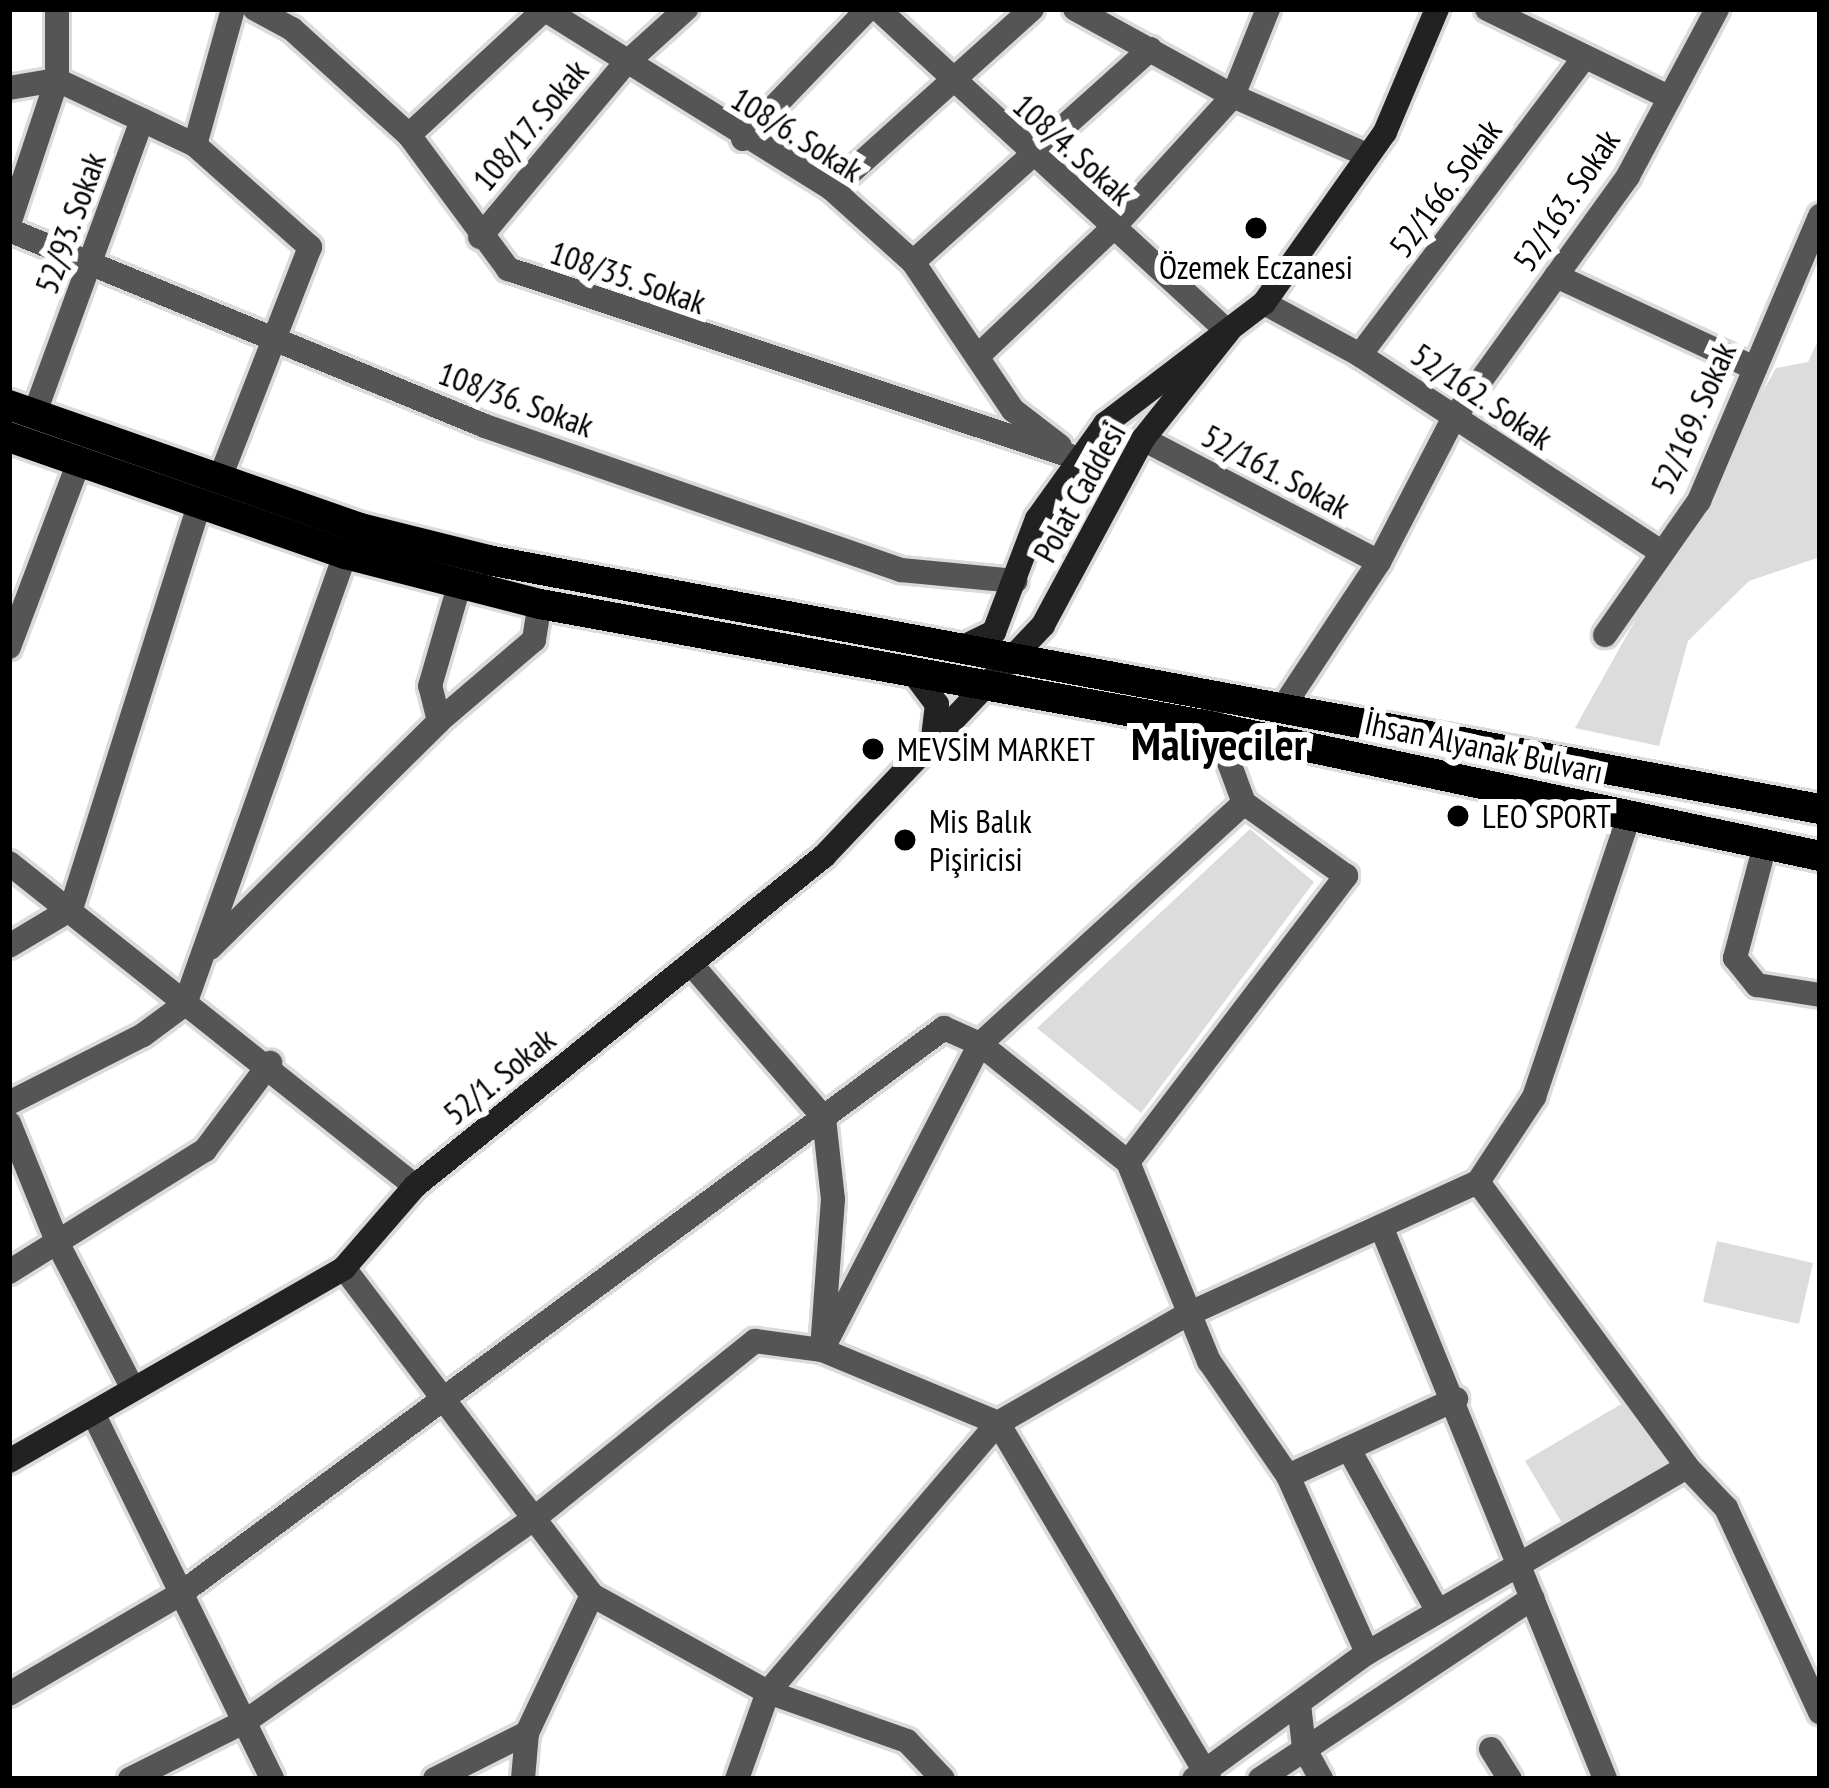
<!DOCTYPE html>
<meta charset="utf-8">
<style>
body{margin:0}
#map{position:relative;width:1829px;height:1788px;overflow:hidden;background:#fff;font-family:"PT Sans Narrow",sans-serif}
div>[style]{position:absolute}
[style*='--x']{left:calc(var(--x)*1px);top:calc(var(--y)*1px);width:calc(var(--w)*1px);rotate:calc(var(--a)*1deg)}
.green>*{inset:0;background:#dcdcdc}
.roads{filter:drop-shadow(3px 0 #dbdbdb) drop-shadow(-3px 0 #dbdbdb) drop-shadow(0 3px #dbdbdb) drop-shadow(0 -3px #dbdbdb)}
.minor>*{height:24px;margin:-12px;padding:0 12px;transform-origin:12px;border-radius:12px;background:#555}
.secondary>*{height:24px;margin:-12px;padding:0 12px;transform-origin:12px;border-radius:12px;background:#222}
.primary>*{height:30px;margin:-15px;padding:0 15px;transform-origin:15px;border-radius:15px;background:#000}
.dots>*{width:33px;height:33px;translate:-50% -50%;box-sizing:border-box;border:6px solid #fff;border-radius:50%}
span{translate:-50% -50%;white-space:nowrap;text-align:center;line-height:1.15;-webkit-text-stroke:12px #fff;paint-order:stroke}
.street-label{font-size:33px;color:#000}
.poi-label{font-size:33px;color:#000}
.left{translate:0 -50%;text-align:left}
.district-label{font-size:45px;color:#000;font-weight:700}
.frame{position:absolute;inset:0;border:12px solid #000;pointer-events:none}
</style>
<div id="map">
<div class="green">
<i style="clip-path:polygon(1820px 336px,1820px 557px,1749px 581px,1688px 641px,1659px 746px,1575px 728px,1776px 368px,1808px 362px)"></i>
<i style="clip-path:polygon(1250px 829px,1314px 882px,1141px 1113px,1037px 1028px)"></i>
<i style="clip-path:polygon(1717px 1241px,1813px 1263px,1799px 1324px,1703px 1302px)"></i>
<i style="clip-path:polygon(1628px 1400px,1665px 1461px,1562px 1523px,1525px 1461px)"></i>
</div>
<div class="roads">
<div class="minor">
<i style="--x:255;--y:9;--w:42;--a:28.4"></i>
<i style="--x:292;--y:29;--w:158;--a:42.2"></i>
<i style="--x:409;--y:135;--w:167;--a:53.5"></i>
<i style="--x:508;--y:269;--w:599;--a:18.4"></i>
<i style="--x:544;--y:9;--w:340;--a:32"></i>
<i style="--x:832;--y:189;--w:109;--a:42"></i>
<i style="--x:913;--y:262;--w:179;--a:56"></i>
<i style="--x:1013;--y:410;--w:59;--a:37.5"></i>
<i style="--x:878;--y:9;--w:476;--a:42.7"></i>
<i style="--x:1075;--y:9;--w:180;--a:28.8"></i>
<i style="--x:1233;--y:96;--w:146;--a:23.8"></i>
<i style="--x:1487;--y:9;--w:203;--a:25.9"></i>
<i style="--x:9;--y:88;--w:49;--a:-9.5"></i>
<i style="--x:57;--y:80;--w:153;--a:25.2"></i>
<i style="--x:195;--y:145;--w:154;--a:41.6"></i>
<i style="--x:310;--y:247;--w:250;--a:111.3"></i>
<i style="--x:409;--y:135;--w:185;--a:-42.8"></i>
<i style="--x:743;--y:139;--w:180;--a:-46.1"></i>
<i style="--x:195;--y:145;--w:141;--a:-74.4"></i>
<i style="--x:832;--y:189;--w:269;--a:-42"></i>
<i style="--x:9;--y:224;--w:152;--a:-71.6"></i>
<i style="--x:57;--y:80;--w:71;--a:-90"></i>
<i style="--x:9;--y:230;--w:515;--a:22.38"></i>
<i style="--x:485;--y:426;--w:440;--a:19.1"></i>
<i style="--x:901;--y:570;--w:115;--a:5.5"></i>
<i style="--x:480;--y:237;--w:224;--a:-50.1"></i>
<i style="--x:624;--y:65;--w:84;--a:-42.1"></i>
<i style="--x:913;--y:262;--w:319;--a:-41.9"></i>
<i style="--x:1556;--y:276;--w:216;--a:24.9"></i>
<i style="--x:1264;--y:303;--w:109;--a:28.4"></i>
<i style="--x:1360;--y:355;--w:358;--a:33.2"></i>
<i style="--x:979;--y:355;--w:183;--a:-43.5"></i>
<i style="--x:1112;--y:229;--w:180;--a:-47.7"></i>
<i style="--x:1233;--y:96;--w:94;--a:-68.1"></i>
<i style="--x:1360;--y:355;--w:369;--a:-53"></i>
<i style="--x:34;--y:415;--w:314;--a:-69.9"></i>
<i style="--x:1143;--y:439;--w:266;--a:27.5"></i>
<i style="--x:1379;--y:562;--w:161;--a:-62.6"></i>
<i style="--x:1453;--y:419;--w:299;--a:-54.2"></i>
<i style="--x:1628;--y:176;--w:189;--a:-61.9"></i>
<i style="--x:1605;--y:635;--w:164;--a:-55"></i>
<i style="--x:1699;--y:501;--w:310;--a:-67"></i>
<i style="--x:9;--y:647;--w:198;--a:-69.3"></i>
<i style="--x:1285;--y:704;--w:170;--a:-56.5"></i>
<i style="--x:439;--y:721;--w:36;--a:-104"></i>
<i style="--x:430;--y:686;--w:107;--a:-73.8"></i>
<i style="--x:1765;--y:845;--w:117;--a:104.9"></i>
<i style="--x:1735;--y:958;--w:35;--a:51"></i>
<i style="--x:1757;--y:985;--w:64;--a:9"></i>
<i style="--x:9;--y:863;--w:519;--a:38.5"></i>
<i style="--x:9;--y:946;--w:72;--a:-30.8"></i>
<i style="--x:71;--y:909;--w:424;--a:-72.4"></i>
<i style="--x:210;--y:948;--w:322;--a:-44.7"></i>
<i style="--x:439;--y:721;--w:125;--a:-40.5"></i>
<i style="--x:534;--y:640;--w:36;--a:-81"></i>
<i style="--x:692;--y:965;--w:202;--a:49.2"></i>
<i style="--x:824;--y:1118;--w:81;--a:83.7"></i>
<i style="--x:833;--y:1199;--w:151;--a:94.2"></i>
<i style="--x:822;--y:1350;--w:344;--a:-62.7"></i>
<i style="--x:980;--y:1044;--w:357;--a:-42.4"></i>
<i style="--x:9;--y:1103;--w:150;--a:-26.9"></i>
<i style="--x:143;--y:1035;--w:52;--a:-36.4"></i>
<i style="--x:185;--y:1004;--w:478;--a:-70.4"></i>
<i style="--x:9;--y:1123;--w:133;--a:67.9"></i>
<i style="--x:59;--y:1246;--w:161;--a:62.6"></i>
<i style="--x:1128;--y:1162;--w:360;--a:-52.7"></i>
<i style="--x:1346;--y:876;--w:125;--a:-144.4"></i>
<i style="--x:1244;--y:803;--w:92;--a:-110.4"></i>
<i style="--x:1478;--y:1182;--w:353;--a:53.7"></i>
<i style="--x:1687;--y:1467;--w:57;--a:46.4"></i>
<i style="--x:1726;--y:1508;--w:225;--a:65.3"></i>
<i style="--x:344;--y:1268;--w:410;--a:52.8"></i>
<i style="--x:592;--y:1595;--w:153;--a:115.2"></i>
<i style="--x:527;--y:1733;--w:46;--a:95"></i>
<i style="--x:9;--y:1272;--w:231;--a:-31.9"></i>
<i style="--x:205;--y:1150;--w:109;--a:-53.2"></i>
<i style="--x:94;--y:1415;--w:405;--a:63.9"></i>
<i style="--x:1351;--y:1453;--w:179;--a:61.3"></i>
<i style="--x:1288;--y:1476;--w:194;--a:65.9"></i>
<i style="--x:592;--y:1595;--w:201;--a:28.9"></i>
<i style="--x:768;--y:1692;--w:147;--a:19.4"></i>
<i style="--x:907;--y:1741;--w:52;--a:46.5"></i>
<i style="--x:1532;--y:1598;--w:195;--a:68"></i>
<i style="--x:9;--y:1694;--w:198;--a:-30.3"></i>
<i style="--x:180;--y:1594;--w:951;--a:-36.53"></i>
<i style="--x:944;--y:1028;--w:39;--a:24"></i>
<i style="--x:980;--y:1044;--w:189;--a:38.6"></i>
<i style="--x:1128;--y:1162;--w:215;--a:67.9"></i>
<i style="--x:1209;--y:1361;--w:140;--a:55.5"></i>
<i style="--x:1288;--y:1476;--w:185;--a:-24.6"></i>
<i style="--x:1299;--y:1704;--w:44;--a:83.5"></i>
<i style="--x:1304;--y:1748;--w:35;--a:61"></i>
<i style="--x:1491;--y:1749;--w:36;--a:58"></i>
<i style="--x:130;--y:1779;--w:130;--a:-26.6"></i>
<i style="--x:246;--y:1721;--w:355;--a:-35.1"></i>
<i style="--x:536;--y:1517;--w:281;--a:-38.8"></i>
<i style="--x:755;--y:1341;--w:68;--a:7.7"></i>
<i style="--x:822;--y:1350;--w:191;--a:22.5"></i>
<i style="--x:998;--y:1423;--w:414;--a:59.3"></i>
<i style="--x:435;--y:1779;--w:103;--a:-26.6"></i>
<i style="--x:737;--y:1779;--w:92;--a:-70.4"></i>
<i style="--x:768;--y:1692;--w:354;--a:-49.5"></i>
<i style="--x:998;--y:1423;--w:217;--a:-29.9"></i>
<i style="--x:1186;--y:1315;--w:321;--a:-24.5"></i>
<i style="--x:1478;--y:1182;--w:102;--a:-56.6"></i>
<i style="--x:1534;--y:1097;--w:299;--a:-71.3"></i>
<i style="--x:1194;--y:1779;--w:214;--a:-36.1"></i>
<i style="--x:1367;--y:1653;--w:370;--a:-30.2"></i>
<i style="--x:1260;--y:1779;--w:327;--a:-33.6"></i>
<i style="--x:1532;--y:1598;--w:399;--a:-112.1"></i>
</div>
<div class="secondary">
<i style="--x:961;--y:648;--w:37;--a:-26"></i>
<i style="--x:994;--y:632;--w:121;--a:-69.2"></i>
<i style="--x:1037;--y:519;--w:117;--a:-54.4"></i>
<i style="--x:1105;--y:424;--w:200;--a:-37.3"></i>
<i style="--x:1264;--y:303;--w:209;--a:-54.7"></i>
<i style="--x:1385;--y:132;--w:134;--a:-67.1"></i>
<i style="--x:914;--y:674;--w:38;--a:53"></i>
<i style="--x:937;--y:704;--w:42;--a:96.8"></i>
<i style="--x:9;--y:1461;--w:387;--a:-29.9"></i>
<i style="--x:344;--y:1268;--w:108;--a:-49.1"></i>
<i style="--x:415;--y:1186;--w:526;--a:-38.9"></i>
<i style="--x:824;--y:856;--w:318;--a:-46.5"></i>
<i style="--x:1043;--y:625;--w:211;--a:-61.7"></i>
<i style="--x:1143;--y:439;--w:137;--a:-51.5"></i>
</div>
<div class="primary">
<i style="--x:9;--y:405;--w:372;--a:19.3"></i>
<i style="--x:360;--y:528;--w:132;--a:14"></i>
<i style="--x:488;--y:560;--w:1355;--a:10.59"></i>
<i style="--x:9;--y:437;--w:356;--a:19.2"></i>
<i style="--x:345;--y:554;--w:201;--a:14.4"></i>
<i style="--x:540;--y:604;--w:680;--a:10.33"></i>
<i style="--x:1209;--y:726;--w:625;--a:12.01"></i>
</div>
</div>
<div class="dots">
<i style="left:1256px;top:228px;background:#000"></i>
<i style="left:873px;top:749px;background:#000"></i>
<i style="left:1458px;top:816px;background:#000"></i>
<i style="left:905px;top:840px;background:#000"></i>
</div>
<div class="street-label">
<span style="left:530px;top:125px;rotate:-50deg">108/17. Sokak</span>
<span style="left:797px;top:134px;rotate:32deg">108/6. Sokak</span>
<span style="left:1073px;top:149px;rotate:42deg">108/4. Sokak</span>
<span style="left:1445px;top:188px;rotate:-53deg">52/166. Sokak</span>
<span style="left:1566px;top:200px;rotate:-56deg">52/163. Sokak</span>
<span style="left:70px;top:223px;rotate:-70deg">52/93. Sokak</span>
<span style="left:628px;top:277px;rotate:19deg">108/35. Sokak</span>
<span style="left:1482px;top:396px;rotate:34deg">52/162. Sokak</span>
<span style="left:516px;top:399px;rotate:20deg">108/36. Sokak</span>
<span style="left:1693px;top:418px;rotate:-66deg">52/169. Sokak</span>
<span style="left:1276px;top:471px;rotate:28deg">52/161. Sokak</span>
<span style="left:1079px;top:492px;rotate:-61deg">Polat Caddesi</span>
<span style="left:1484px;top:747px;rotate:12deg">İhsan Alyanak Bulvarı</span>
<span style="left:499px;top:1076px;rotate:-39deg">52/1. Sokak</span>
</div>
<div class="poi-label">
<span style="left:1256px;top:267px">Özemek Eczanesi</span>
<span class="left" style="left:897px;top:749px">MEVSİM MARKET</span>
<span class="left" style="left:1482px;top:816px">LEO SPORT</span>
<span class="left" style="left:929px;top:840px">Mis Balık<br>Pişiricisi</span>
</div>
<div class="district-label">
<span style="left:1219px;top:744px">Maliyeciler</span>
</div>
<div class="frame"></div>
</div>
